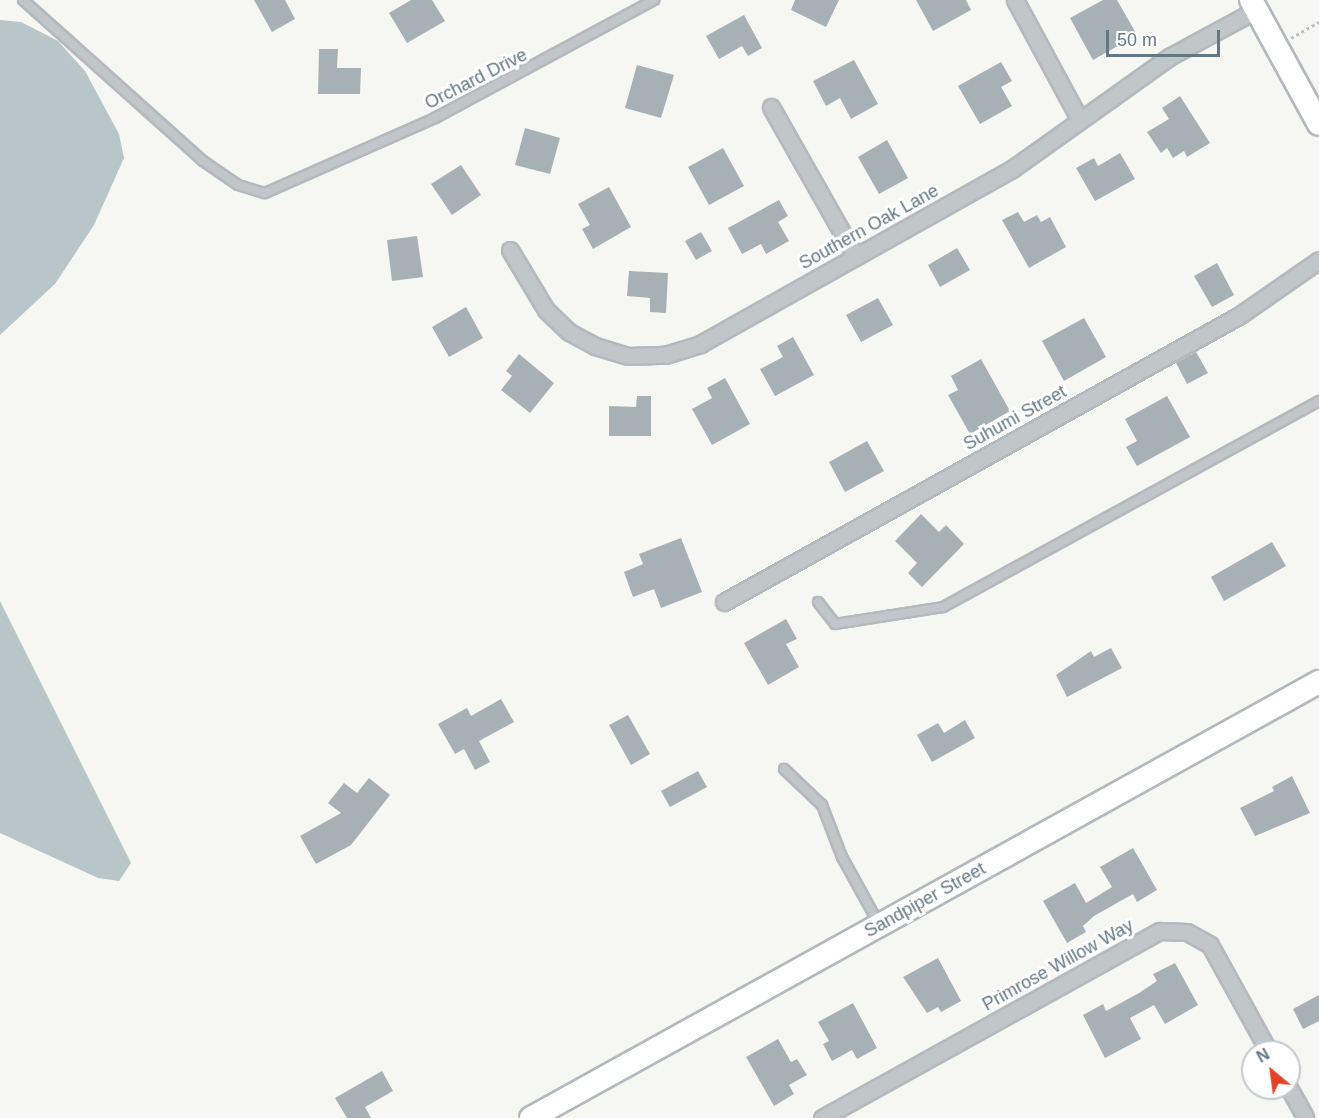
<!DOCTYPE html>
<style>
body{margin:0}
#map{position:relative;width:1319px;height:1118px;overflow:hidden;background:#f6f6f2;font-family:Arial,sans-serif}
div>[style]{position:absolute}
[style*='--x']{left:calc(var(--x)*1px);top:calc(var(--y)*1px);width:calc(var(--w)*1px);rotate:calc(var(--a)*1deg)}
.water>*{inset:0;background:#b8c6c9}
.building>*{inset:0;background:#a7b1b5}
.path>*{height:3px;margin-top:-1.5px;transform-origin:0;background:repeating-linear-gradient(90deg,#bdbfc1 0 3px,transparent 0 6px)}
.roads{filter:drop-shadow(2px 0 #b3b9bd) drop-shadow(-2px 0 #b3b9bd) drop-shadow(0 2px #b3b9bd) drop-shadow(0 -2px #b3b9bd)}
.lane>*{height:8px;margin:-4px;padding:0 4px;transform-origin:4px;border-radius:4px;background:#c1c6c8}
.street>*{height:15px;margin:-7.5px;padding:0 7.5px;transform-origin:7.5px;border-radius:7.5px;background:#c1c6c8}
.secondary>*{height:22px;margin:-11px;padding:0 11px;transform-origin:11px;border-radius:11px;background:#fff}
span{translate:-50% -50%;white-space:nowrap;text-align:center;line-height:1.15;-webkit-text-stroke:6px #fff;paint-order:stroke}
.street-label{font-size:18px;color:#647884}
.north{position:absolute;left:1241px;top:1040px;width:60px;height:60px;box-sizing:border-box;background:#fff;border:2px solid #c1c9ce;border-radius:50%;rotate:331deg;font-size:16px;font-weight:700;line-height:24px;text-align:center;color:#647884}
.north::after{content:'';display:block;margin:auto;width:21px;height:27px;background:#e54122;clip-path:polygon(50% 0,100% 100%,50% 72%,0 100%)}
.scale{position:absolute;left:1106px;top:30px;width:114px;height:27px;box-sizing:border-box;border:3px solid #647884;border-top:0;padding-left:8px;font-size:18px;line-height:21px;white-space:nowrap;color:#647884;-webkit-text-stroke:4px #fff;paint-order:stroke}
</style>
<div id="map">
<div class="water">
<i style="clip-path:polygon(0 20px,21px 22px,58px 41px,85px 71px,119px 134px,124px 158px,94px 225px,55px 284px,0 335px)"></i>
<i style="clip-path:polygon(0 601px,131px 863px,119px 881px,98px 878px,0 833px)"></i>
</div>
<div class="building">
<i style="clip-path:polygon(254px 0,285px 0,295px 19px,272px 32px)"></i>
<i style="clip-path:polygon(411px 0,432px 0,445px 21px,407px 43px,389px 13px)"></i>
<i style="clip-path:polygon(795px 0,839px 0,826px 27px,791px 10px)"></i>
<i style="clip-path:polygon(916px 0,966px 0,971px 10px,933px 31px)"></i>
<i style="clip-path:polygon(1103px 0,1117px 0,1137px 35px,1093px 60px,1070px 18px)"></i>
<i style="clip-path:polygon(744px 15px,762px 48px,748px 56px,742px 46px,719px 59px,706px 36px)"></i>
<i style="clip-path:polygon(319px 49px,338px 49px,337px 68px,361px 68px,360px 94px,318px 94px)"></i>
<i style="clip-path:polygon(854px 60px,878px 104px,851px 119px,840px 98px,826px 106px,813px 81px)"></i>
<i style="clip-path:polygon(1001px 62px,1012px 81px,1001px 87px,1012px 106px,980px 124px,958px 86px)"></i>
<i style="clip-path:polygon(637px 65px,674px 75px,661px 118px,625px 108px)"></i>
<i style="clip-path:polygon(1180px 96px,1210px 143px,1187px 157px,1184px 151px,1173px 158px,1167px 148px,1161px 153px,1147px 132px,1169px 119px,1162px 108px)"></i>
<i style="clip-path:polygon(525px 128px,560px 138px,550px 174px,515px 165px)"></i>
<i style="clip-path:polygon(887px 140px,908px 178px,879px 194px,858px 157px)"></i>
<i style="clip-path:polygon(723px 148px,744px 186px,709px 205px,688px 167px)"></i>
<i style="clip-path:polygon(1120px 153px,1135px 179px,1095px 201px,1076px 168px,1094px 158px,1098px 166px)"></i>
<i style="clip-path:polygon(461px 165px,481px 195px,452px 215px,431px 184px)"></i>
<i style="clip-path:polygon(609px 187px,631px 227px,593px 249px,582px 229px,590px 225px,578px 204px)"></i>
<i style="clip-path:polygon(779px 200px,788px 216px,778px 222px,789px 241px,766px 254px,761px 244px,742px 254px,728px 228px)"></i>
<i style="clip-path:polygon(1018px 212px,1024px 222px,1037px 215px,1041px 222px,1050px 217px,1066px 247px,1029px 268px,1002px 220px)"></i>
<i style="clip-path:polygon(701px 232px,712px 251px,696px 260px,685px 241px)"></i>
<i style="clip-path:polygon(417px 236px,423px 277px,392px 281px,387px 240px)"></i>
<i style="clip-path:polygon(957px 248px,970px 270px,940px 287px,928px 265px)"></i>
<i style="clip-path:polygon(1217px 263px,1234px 295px,1212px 307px,1194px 276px)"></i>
<i style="clip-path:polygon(629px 271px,668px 273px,666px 313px,650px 312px,650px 298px,627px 296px)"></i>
<i style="clip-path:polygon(878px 298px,893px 325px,861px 342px,846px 315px)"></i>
<i style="clip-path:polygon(466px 307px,483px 338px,449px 357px,432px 327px)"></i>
<i style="clip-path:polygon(1084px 318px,1106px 357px,1064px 381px,1042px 341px)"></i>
<i style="clip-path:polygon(793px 337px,814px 375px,775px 396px,760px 369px,783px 357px,777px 346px)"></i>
<i style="clip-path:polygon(1196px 352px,1208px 373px,1187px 384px,1176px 363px)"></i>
<i style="clip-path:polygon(519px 354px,554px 383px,530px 413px,501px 390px,512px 376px,506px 371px)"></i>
<i style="clip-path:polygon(981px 359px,1010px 411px,970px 434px,948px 395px,958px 390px,951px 376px)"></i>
<i style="clip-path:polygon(725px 378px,750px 424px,712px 445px,692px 409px,712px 398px,707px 388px)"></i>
<i style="clip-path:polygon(637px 396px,651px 396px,651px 436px,609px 436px,609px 406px,636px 407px)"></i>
<i style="clip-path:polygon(1167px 396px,1190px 437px,1137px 466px,1126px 447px,1137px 441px,1125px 419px)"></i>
<i style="clip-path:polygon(867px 441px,884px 471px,845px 492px,829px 462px)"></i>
<i style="clip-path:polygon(921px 514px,939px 532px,946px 525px,964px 544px,922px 587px,908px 573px,917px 563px,895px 541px)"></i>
<i style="clip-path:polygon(681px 538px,702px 592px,661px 608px,654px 589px,633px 597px,624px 572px,643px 564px,639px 554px)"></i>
<i style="clip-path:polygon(1272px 542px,1286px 566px,1224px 601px,1211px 577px)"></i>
<i style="clip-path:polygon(786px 619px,797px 639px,786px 644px,799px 667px,768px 685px,744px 643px)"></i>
<i style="clip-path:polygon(1111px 648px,1122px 668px,1067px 697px,1056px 675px,1091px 651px,1094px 657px)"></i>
<i style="clip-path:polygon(501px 699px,514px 722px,479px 741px,490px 762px,475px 770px,464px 749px,455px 754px,438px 724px,467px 708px,471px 716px)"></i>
<i style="clip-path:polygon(628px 715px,650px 754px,631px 765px,609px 725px)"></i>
<i style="clip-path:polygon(965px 720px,975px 738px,932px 762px,917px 735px,938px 723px,944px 733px)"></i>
<i style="clip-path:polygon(698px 771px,707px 787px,670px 807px,661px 791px)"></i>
<i style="clip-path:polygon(1292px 776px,1310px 813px,1255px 836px,1240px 808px,1274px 791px,1272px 787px)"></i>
<i style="clip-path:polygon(369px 778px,390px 795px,351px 845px,316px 864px,300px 836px,341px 813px,328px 803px,344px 783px,357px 793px)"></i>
<i style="clip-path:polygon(1133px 848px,1157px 890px,1137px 902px,1133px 894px,1094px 916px,1083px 926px,1086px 932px,1067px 943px,1043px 901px,1075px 883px,1086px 903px,1112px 887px,1100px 867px)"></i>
<i style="clip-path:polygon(938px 958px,961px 1001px,941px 1012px,938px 1007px,927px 1013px,903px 977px)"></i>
<i style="clip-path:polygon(1175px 963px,1198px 1005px,1165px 1024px,1154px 1005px,1130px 1018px,1141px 1039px,1105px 1058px,1083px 1015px,1103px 1004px,1106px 1011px,1139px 993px,1157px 981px,1153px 974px)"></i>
<i style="clip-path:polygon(1319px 995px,1319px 1021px,1303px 1029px,1293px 1009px)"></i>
<i style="clip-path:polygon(853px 1003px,877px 1048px,857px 1059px,852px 1050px,832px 1061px,823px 1044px,829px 1041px,818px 1022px)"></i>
<i style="clip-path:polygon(778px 1039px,791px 1062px,797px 1059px,807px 1075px,789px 1085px,794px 1094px,774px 1106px,746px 1057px)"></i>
<i style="clip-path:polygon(382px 1071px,393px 1091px,365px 1107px,371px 1118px,347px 1118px,335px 1098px)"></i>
</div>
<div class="path">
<i style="--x:1291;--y:38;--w:32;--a:-30"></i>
</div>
<div class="roads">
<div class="lane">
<i style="--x:23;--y:0;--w:241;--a:41.8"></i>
<i style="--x:203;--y:161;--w:42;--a:34.4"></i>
<i style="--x:238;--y:185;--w:28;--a:17"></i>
<i style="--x:265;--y:193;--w:186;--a:-23.8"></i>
<i style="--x:435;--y:118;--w:249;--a:-28.3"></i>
<i style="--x:818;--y:602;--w:28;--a:52"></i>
<i style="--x:835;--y:624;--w:109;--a:-8.9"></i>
<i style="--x:943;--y:607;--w:429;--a:-28.7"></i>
<i style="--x:784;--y:769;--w:52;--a:43.5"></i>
<i style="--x:822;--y:805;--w:56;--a:69"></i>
<i style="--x:842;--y:857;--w:77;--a:61.1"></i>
</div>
<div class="street">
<i style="--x:1015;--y:0;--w:136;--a:61.6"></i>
<i style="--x:771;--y:107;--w:172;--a:60.5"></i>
<i style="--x:510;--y:250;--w:70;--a:59"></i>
<i style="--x:546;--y:310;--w:32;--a:44"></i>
<i style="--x:569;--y:332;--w:30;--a:28"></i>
<i style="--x:595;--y:346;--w:34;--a:17"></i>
<i style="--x:628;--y:356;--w:37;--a:-2"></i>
<i style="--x:665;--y:355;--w:37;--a:-17"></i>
<i style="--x:700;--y:344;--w:358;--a:-29.3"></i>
<i style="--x:1012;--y:169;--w:193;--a:-35.5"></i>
<i style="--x:1169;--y:57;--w:99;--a:-28.4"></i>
<i style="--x:724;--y:602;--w:590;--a:-29.08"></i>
<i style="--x:1240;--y:315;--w:96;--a:-34.8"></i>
<i style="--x:1289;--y:1088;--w:33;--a:61"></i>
<i style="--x:822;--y:1118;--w:386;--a:-29"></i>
<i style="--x:1160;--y:931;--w:27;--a:2"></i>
<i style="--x:1187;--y:932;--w:26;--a:29"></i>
<i style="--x:1210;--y:945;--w:122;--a:61.1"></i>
</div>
<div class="secondary">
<i style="--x:1251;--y:0;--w:141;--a:61.3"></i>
<i style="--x:531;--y:1118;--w:901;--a:-28.96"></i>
</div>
</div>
<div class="street-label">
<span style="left:476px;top:79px;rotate:-27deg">Orchard Drive</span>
<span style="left:869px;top:227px;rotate:-29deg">Southern Oak Lane</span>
<span style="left:1015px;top:418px;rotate:-29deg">Suhumi Street</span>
<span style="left:925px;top:900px;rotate:-29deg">Sandpiper Street</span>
<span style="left:1058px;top:965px;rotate:-29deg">Primrose Willow Way</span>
</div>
<div class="north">N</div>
<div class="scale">50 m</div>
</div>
